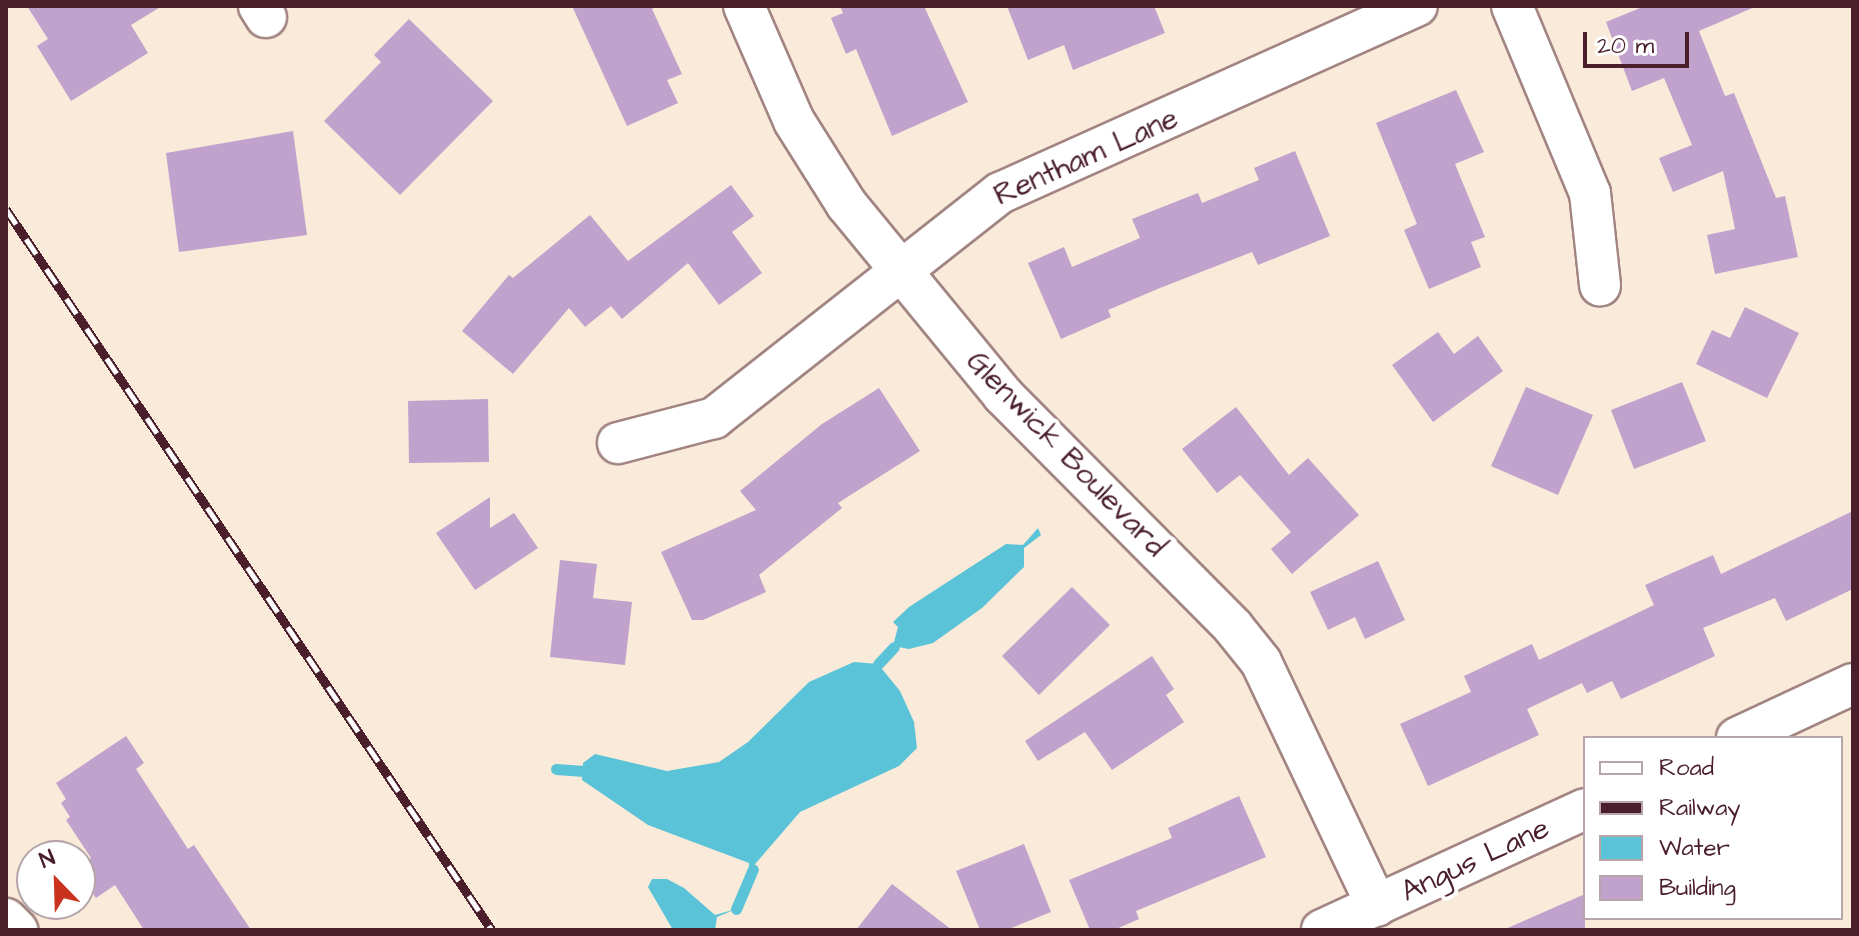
<!DOCTYPE html>
<style>
body{margin:0}
#map{position:relative;width:1859px;height:936px;overflow:hidden;background:#f9ead9;font-family:"Architects Daughter",sans-serif}
div>[style]{position:absolute}
[style*='--x']{left:calc(var(--x)*1px);top:calc(var(--y)*1px);width:calc(var(--w)*1px);rotate:calc(var(--a)*1deg)}
.water>*{inset:0;background:#5bc3d8}
.stream>*{height:11px;margin:-5.5px;padding:0 5.5px;transform-origin:5.5px;border-radius:5.5px;background:#5bc3d8}
.building>*{inset:0;background:#c0a2cd}
.roads{filter:drop-shadow(2px 0 #a28482) drop-shadow(-2px 0 #a28482) drop-shadow(0 2px #a28482) drop-shadow(0 -2px #a28482)}
.minor>*{height:40px;margin:-20px;padding:0 20px;transform-origin:20px;border-radius:20px;background:#fff}
.rail>*{height:9px;margin-top:-4.5px;transform-origin:0;background:repeating-linear-gradient(90deg,#fff 0 18px,#4a1f2b 0 36px);box-sizing:border-box;border-block:2px solid #4a1f2b}
span{translate:-50% -50%;white-space:nowrap;text-align:center;line-height:1.15;-webkit-text-stroke:8px #fff;paint-order:stroke}
.street-label{font-size:30px;color:#4a1f2b}
.frame{position:absolute;inset:0;border:8px solid #4a1f2b;pointer-events:none}
.legend{position:absolute;left:1583px;top:736px;width:260px;height:184px;box-sizing:border-box;background:#fff;border:2px solid #b7a5aa;margin:0;padding:10px 14px;list-style:none;font-size:24px;color:#4a1f2b}
.legend li{display:flex;align-items:center;gap:16px;height:40px}
.legend b{width:40px;border:2px solid #b7a5aa}
.north{position:absolute;left:16px;top:840px;width:80px;height:80px;box-sizing:border-box;background:#fff;border:2px solid #b7a5aa;border-radius:50%;rotate:337deg;font-size:22px;font-weight:700;line-height:32px;text-align:center;color:#4a1f2b}
.north::after{content:'';display:block;margin:auto;width:28px;height:36px;background:#c8321e;clip-path:polygon(50% 0,100% 100%,50% 72%,0 100%)}
.scale{position:absolute;left:1583px;top:32px;width:106px;height:36px;box-sizing:border-box;border:4px solid #4a1f2b;border-top:0;padding-left:10px;font-size:24px;line-height:28px;white-space:nowrap;color:#4a1f2b;-webkit-text-stroke:6px #fff;paint-order:stroke}
</style>
<div id="map">
<div class="water">
<i style="clip-path:polygon(1038px 528px,1041px 535px,1024px 548px,1024px 567px,982px 608px,933px 643px,909px 649px,893px 646px,898px 627px,893px 622px,909px 607px,1006px 544px,1023px 545px)"></i>
<i style="clip-path:polygon(854px 662px,878px 664px,900px 691px,914px 722px,917px 748px,899px 766px,800px 812px,749px 871px,749px 863px,648px 825px,582px 780px,583px 763px,595px 754px,667px 771px,719px 762px,748px 742px,809px 682px)"></i>
<i style="clip-path:polygon(652px 879px,667px 879px,684px 888px,715px 915px,736px 909px,717px 917px,715px 930px,673px 930px,648px 887px)"></i>
</div>
<div class="stream">
<i style="--x:878;--y:664;--w:23;--a:-47"></i>
<i style="--x:556;--y:769;--w:28;--a:4"></i>
<i style="--x:736;--y:909;--w:43;--a:-67"></i>
</div>
<div class="building">
<i style="clip-path:polygon(27px 6px,162px 6px,131px 25px,148px 53px,71px 101px,37px 46px,48px 39px)"></i>
<i style="clip-path:polygon(572px 6px,658px 6px,652px 9px,682px 74px,667px 80px,678px 103px,627px 126px)"></i>
<i style="clip-path:polygon(840px 6px,924px 6px,968px 102px,892px 136px,856px 49px,846px 54px,831px 18px,843px 13px)"></i>
<i style="clip-path:polygon(1007px 6px,1154px 6px,1165px 33px,1073px 70px,1064px 45px,1028px 60px)"></i>
<i style="clip-path:polygon(1645px 6px,1757px 6px,1699px 31px,1725px 96px,1734px 93px,1776px 198px,1785px 196px,1798px 257px,1715px 274px,1707px 235px,1735px 229px,1723px 171px,1673px 192px,1659px 158px,1692px 145px,1664px 78px,1632px 91px,1606px 22px)"></i>
<i style="clip-path:polygon(409px 19px,493px 101px,400px 195px,324px 121px,381px 62px,374px 55px)"></i>
<i style="clip-path:polygon(1456px 90px,1484px 152px,1455px 164px,1485px 237px,1471px 242px,1481px 267px,1429px 289px,1404px 230px,1417px 224px,1376px 123px)"></i>
<i style="clip-path:polygon(293px 131px,307px 235px,179px 252px,166px 153px)"></i>
<i style="clip-path:polygon(1295px 151px,1330px 236px,1258px 265px,1252px 252px,1160px 288px,1108px 310px,1111px 317px,1061px 339px,1028px 263px,1064px 247px,1072px 267px,1140px 238px,1132px 219px,1198px 193px,1202px 203px,1259px 180px,1254px 168px)"></i>
<i style="clip-path:polygon(731px 185px,754px 216px,732px 232px,762px 273px,719px 305px,688px 263px,622px 319px,611px 306px,585px 327px,569px 308px,513px 374px,462px 331px,509px 275px,513px 278px,590px 215px,628px 261px)"></i>
<i style="clip-path:polygon(1745px 307px,1799px 333px,1767px 398px,1696px 364px,1712px 330px,1730px 338px)"></i>
<i style="clip-path:polygon(1438px 332px,1454px 354px,1478px 336px,1503px 371px,1433px 422px,1392px 365px)"></i>
<i style="clip-path:polygon(1682px 382px,1706px 441px,1634px 469px,1611px 410px)"></i>
<i style="clip-path:polygon(1526px 387px,1593px 415px,1558px 495px,1491px 466px)"></i>
<i style="clip-path:polygon(879px 388px,920px 451px,838px 503px,842px 508px,759px 575px,766px 592px,703px 620px,692px 620px,661px 552px,756px 510px,740px 491px,822px 424px)"></i>
<i style="clip-path:polygon(488px 399px,489px 462px,409px 463px,408px 401px)"></i>
<i style="clip-path:polygon(1236px 407px,1289px 475px,1308px 458px,1359px 515px,1292px 574px,1271px 549px,1291px 532px,1240px 475px,1217px 493px,1182px 449px)"></i>
<i style="clip-path:polygon(490px 497px,490px 528px,514px 513px,538px 548px,475px 590px,436px 533px)"></i>
<i style="clip-path:polygon(1853px 511px,1853px 589px,1786px 621px,1775px 598px,1703px 628px,1715px 656px,1621px 699px,1612px 681px,1587px 693px,1582px 683px,1527px 709px,1539px 735px,1428px 786px,1400px 724px,1471px 692px,1464px 676px,1532px 644px,1539px 660px,1654px 605px,1645px 585px,1713px 555px,1721px 574px)"></i>
<i style="clip-path:polygon(560px 560px,597px 564px,593px 598px,632px 602px,625px 665px,550px 657px)"></i>
<i style="clip-path:polygon(1378px 561px,1405px 620px,1365px 639px,1355px 617px,1328px 630px,1310px 592px)"></i>
<i style="clip-path:polygon(1072px 587px,1110px 625px,1039px 695px,1002px 656px)"></i>
<i style="clip-path:polygon(1152px 656px,1174px 689px,1166px 695px,1184px 722px,1112px 770px,1085px 732px,1038px 761px,1025px 741px)"></i>
<i style="clip-path:polygon(126px 736px,144px 763px,136px 769px,188px 849px,194px 845px,251px 930px,144px 930px,115px 885px,96px 898px,80px 875px,80px 865px,91px 858px,66px 820px,70px 817px,61px 803px,66px 799px,56px 783px)"></i>
<i style="clip-path:polygon(1239px 796px,1266px 857px,1136px 911px,1139px 919px,1114px 930px,1090px 930px,1069px 880px,1172px 838px,1168px 828px)"></i>
<i style="clip-path:polygon(1024px 844px,1051px 912px,1006px 930px,980px 930px,956px 871px)"></i>
<i style="clip-path:polygon(892px 884px,952px 930px,856px 930px)"></i>
<i style="clip-path:polygon(1585px 894px,1585px 930px,1503px 930px)"></i>
</div>
<div class="roads">
<div class="minor">
<i style="--x:259;--y:6;--w:13;--a:58"></i>
<i style="--x:744;--y:6;--w:125;--a:66.5"></i>
<i style="--x:794;--y:121;--w:99;--a:57.8"></i>
<i style="--x:847;--y:205;--w:246;--a:50.6"></i>
<i style="--x:1003;--y:395;--w:327;--a:45.2"></i>
<i style="--x:1233;--y:627;--w:45;--a:51.3"></i>
<i style="--x:1261;--y:662;--w:270;--a:64.6"></i>
<i style="--x:1512;--y:6;--w:203;--a:67.4"></i>
<i style="--x:1590;--y:193;--w:93;--a:83.8"></i>
<i style="--x:618;--y:443;--w:99;--a:-14.6"></i>
<i style="--x:714;--y:418;--w:364;--a:-38.2"></i>
<i style="--x:1000;--y:193;--w:457;--a:-24.2"></i>
<i style="--x:1737;--y:738;--w:128;--a:-25"></i>
<i style="--x:6;--y:919;--w:16;--a:45"></i>
<i style="--x:1322;--y:930;--w:289;--a:-24.7"></i>
</div>
</div>
<div class="rail">
<i style="--x:6;--y:209;--w:870;--a:56.02"></i>
</div>
<div class="street-label">
<span style="left:1086px;top:157px;rotate:-24deg">Rentham Lane</span>
<span style="left:1066px;top:454px;rotate:46deg">Glenwick Boulevard</span>
<span style="left:1475px;top:860px;rotate:-25deg">Angus Lane</span>
</div>
<div class="frame"></div>
<ul class="legend">
<li><b style="height:10px;background:#fff"></b>Road</li>
<li><b style="height:10px;background:#4a1f2b"></b>Railway</li>
<li><b style="height:22px;background:#5bc3d8"></b>Water</li>
<li><b style="height:22px;background:#c0a2cd"></b>Building</li>
</ul>
<div class="north">N</div>
<div class="scale">20 m</div>
</div>
